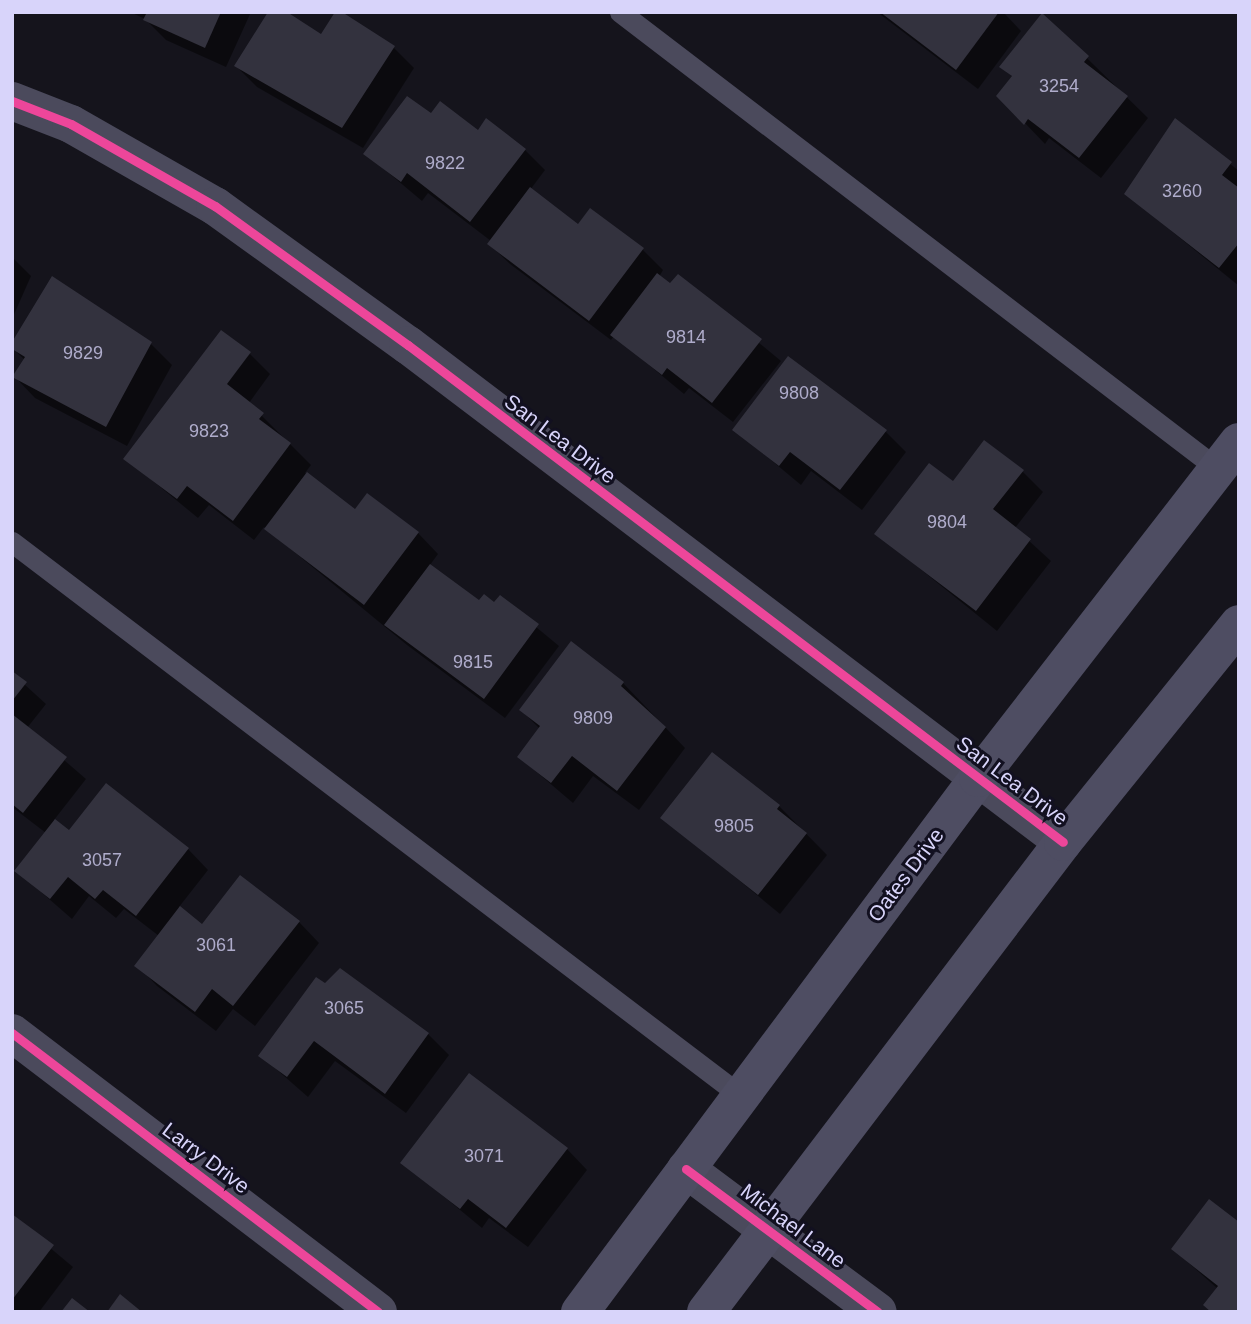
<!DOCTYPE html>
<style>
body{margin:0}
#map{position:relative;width:1251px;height:1324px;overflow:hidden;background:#15141c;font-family:Arial,sans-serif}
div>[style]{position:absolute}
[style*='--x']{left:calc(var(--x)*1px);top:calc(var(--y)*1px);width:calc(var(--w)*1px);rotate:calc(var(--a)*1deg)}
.shadow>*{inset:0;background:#0007}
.building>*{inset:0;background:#33323e}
.lane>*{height:21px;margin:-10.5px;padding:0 10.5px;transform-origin:10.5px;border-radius:10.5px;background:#4b4a5c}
.street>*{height:38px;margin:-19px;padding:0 19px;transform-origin:19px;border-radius:19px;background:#4b4a5c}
.secondary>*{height:38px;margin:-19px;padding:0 19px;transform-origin:19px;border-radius:19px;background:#4e4d62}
.cycleway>*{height:9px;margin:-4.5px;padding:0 4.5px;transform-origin:4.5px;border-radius:4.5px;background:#ed469a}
span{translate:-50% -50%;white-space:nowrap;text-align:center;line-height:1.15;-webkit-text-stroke:6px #121020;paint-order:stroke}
.number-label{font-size:18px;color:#afaccb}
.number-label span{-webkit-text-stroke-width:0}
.street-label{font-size:21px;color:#d8d4fa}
.frame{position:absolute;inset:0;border:14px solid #d8d4fa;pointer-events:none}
</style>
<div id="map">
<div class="shadow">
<i style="clip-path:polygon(130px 12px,251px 12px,226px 67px,166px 40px,145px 19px)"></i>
<i style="clip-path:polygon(877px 12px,1003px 12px,1021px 31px,978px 89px)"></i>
<i style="clip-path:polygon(1043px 15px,1148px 118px,1101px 178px,1049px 138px,1045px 144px,998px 95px,1013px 77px,1002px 66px)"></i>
<i style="clip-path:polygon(394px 48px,414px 68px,363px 148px,257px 87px,236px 66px)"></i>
<i style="clip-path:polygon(431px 116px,525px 150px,545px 170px,530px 190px,579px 226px,591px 210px,643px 250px,663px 270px,659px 277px,670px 286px,678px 276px,781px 361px,733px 422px,689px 388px,684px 394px,614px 336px,611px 340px,510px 264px,489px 244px,491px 241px,428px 193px,422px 201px,365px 153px)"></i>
<i style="clip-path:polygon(1175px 120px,1239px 171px,1239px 286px,1126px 194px)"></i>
<i style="clip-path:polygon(12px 257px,31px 276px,12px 319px)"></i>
<i style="clip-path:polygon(52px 279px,151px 344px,172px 365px,127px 446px,35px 398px,15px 377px,25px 360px,12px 348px)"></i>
<i style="clip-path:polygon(250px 354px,270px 374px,249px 403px,311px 465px,305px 473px,356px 511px,418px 533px,438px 554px,430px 565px,479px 603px,495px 605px,500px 597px,559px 646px,505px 718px,407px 645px,264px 527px,254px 540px,209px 505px,198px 518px,125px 458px)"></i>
<i style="clip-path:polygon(735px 430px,886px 432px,906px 452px,862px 510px,811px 471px,801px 485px)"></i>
<i style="clip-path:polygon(1023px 472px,1043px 492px,1015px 528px,1051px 561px,997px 631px,877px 534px,953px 484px)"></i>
<i style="clip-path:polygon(571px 644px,623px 683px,685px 748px,639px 810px,593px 776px,573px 803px,519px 757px,540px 729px,521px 710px)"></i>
<i style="clip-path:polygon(12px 673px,46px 704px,27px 728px,86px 779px,54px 820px,69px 833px,188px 849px,208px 870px,179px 907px,203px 926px,299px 922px,319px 943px,255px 1026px,233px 1009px,216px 1031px,157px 986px,137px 965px,159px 936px,124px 909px,116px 918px,89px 896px,72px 919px,17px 871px,46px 833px,12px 807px)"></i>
<i style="clip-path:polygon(779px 806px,827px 855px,780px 914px,663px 818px)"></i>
<i style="clip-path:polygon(341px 970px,428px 1034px,449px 1055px,406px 1113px,335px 1061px,308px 1097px,260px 1055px)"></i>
<i style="clip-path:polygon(567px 1149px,587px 1170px,528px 1247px,489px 1218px,482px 1228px,403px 1163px)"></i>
<i style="clip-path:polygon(12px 1216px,73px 1267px,39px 1312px,12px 1312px)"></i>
<i style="clip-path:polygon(1239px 1224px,1218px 1289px,1173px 1249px)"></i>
</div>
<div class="building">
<i style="clip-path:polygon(147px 12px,221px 12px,205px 48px,143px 20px)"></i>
<i style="clip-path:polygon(268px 12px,287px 12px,321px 34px,335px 12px,342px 12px,395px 46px,342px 128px,234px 66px)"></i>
<i style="clip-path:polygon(880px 12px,999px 12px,956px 70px)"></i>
<i style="clip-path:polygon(1042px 13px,1089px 56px,1084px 62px,1128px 96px,1079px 158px,1028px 119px,1024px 125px,996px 96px,1012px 76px,999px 67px)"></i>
<i style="clip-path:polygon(407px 96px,431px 113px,440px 101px,478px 130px,486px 118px,526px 149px,470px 222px,407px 173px,401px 182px,363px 154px)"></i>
<i style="clip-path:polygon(1175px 118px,1232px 162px,1222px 175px,1239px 188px,1239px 243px,1219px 268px,1124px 194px)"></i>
<i style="clip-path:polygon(530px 187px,578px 224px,590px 208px,644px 248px,589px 321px,487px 244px)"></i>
<i style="clip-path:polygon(657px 273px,670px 283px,678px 274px,762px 339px,712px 403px,667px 368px,662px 375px,610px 335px)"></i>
<i style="clip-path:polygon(52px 276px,152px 342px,106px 427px,12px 377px,25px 357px,12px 349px,12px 342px)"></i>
<i style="clip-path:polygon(221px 330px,251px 352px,227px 384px,264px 413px,259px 419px,291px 443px,233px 521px,187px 486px,177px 499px,123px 459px)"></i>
<i style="clip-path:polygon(788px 356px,887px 430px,840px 490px,790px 452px,779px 466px,732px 430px)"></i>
<i style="clip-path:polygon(984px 440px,1024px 470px,993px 509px,1031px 539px,976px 611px,874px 534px,929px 463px,953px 481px)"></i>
<i style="clip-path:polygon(307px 472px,355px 509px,367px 493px,419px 532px,364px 605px,264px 529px)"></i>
<i style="clip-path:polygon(430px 564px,479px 600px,484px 594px,494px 602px,500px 595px,539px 624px,484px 699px,384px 625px)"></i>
<i style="clip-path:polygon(571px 641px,624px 682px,621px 686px,666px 727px,617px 791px,572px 756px,551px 783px,517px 757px,540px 726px,519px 710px)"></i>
<i style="clip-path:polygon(12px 671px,27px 682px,12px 701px)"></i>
<i style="clip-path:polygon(12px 714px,67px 757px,23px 813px,12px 804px)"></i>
<i style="clip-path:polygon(712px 752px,780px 805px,777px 809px,807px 833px,758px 895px,660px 818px)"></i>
<i style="clip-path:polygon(106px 783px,189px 848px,136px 916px,103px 890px,95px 899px,68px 877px,50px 899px,14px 871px,55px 819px,69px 830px)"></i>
<i style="clip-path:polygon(240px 875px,300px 921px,233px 1006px,212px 989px,195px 1012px,134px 966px,180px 906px,202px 924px)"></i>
<i style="clip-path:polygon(340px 968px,429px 1033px,385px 1094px,314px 1041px,287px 1077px,258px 1056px,316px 977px,325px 983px)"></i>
<i style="clip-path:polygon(469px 1073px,568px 1148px,506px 1228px,468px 1199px,460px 1209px,400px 1163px)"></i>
<i style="clip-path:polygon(1209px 1199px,1239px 1222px,1239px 1312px,1211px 1312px,1203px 1305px,1218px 1286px,1171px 1249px)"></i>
<i style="clip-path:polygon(12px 1214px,54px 1245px,12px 1300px)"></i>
<i style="clip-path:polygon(120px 1294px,142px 1312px,107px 1312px)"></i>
<i style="clip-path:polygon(72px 1298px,90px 1312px,61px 1312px)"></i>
</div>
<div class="lane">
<i style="--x:620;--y:12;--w:753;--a:37.39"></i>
<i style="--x:12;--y:542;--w:916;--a:37.23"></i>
</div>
<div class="street">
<i style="--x:12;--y:101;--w:63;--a:21.3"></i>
<i style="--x:71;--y:124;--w:166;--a:29.7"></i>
<i style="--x:215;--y:206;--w:238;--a:35.8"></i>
<i style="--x:408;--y:345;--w:822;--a:37.19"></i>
<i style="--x:12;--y:1033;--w:460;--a:37.3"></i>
<i style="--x:686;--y:1169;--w:239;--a:36.7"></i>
</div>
<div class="secondary">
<i style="--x:580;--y:1312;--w:666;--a:-53.3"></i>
<i style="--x:978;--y:778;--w:425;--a:-52.2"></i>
<i style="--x:706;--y:1312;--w:590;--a:-52.78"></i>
<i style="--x:1063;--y:842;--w:280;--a:-51.1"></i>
</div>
<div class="cycleway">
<i style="--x:12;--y:101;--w:63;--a:21.3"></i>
<i style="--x:71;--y:124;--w:166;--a:29.7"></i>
<i style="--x:215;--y:206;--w:238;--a:35.8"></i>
<i style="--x:408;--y:345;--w:822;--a:37.19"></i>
<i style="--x:12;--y:1033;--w:460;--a:37.3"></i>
<i style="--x:686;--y:1169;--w:239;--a:36.7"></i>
</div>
<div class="number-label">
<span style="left:1059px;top:86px">3254</span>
<span style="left:445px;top:163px">9822</span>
<span style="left:1182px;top:191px">3260</span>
<span style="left:686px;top:337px">9814</span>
<span style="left:83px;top:353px">9829</span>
<span style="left:799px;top:393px">9808</span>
<span style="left:209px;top:431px">9823</span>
<span style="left:947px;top:522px">9804</span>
<span style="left:473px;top:662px">9815</span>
<span style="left:593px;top:718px">9809</span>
<span style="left:734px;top:826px">9805</span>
<span style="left:102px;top:860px">3057</span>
<span style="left:216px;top:945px">3061</span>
<span style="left:344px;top:1008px">3065</span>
<span style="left:484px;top:1156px">3071</span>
</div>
<div class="street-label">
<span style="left:560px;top:439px;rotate:37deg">San Lea Drive</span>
<span style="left:1012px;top:781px;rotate:37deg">San Lea Drive</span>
<span style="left:906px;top:875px;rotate:-53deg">Oates Drive</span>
<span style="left:206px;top:1158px;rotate:37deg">Larry Drive</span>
<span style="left:793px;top:1226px;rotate:37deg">Michael Lane</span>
</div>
<div class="frame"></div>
</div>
